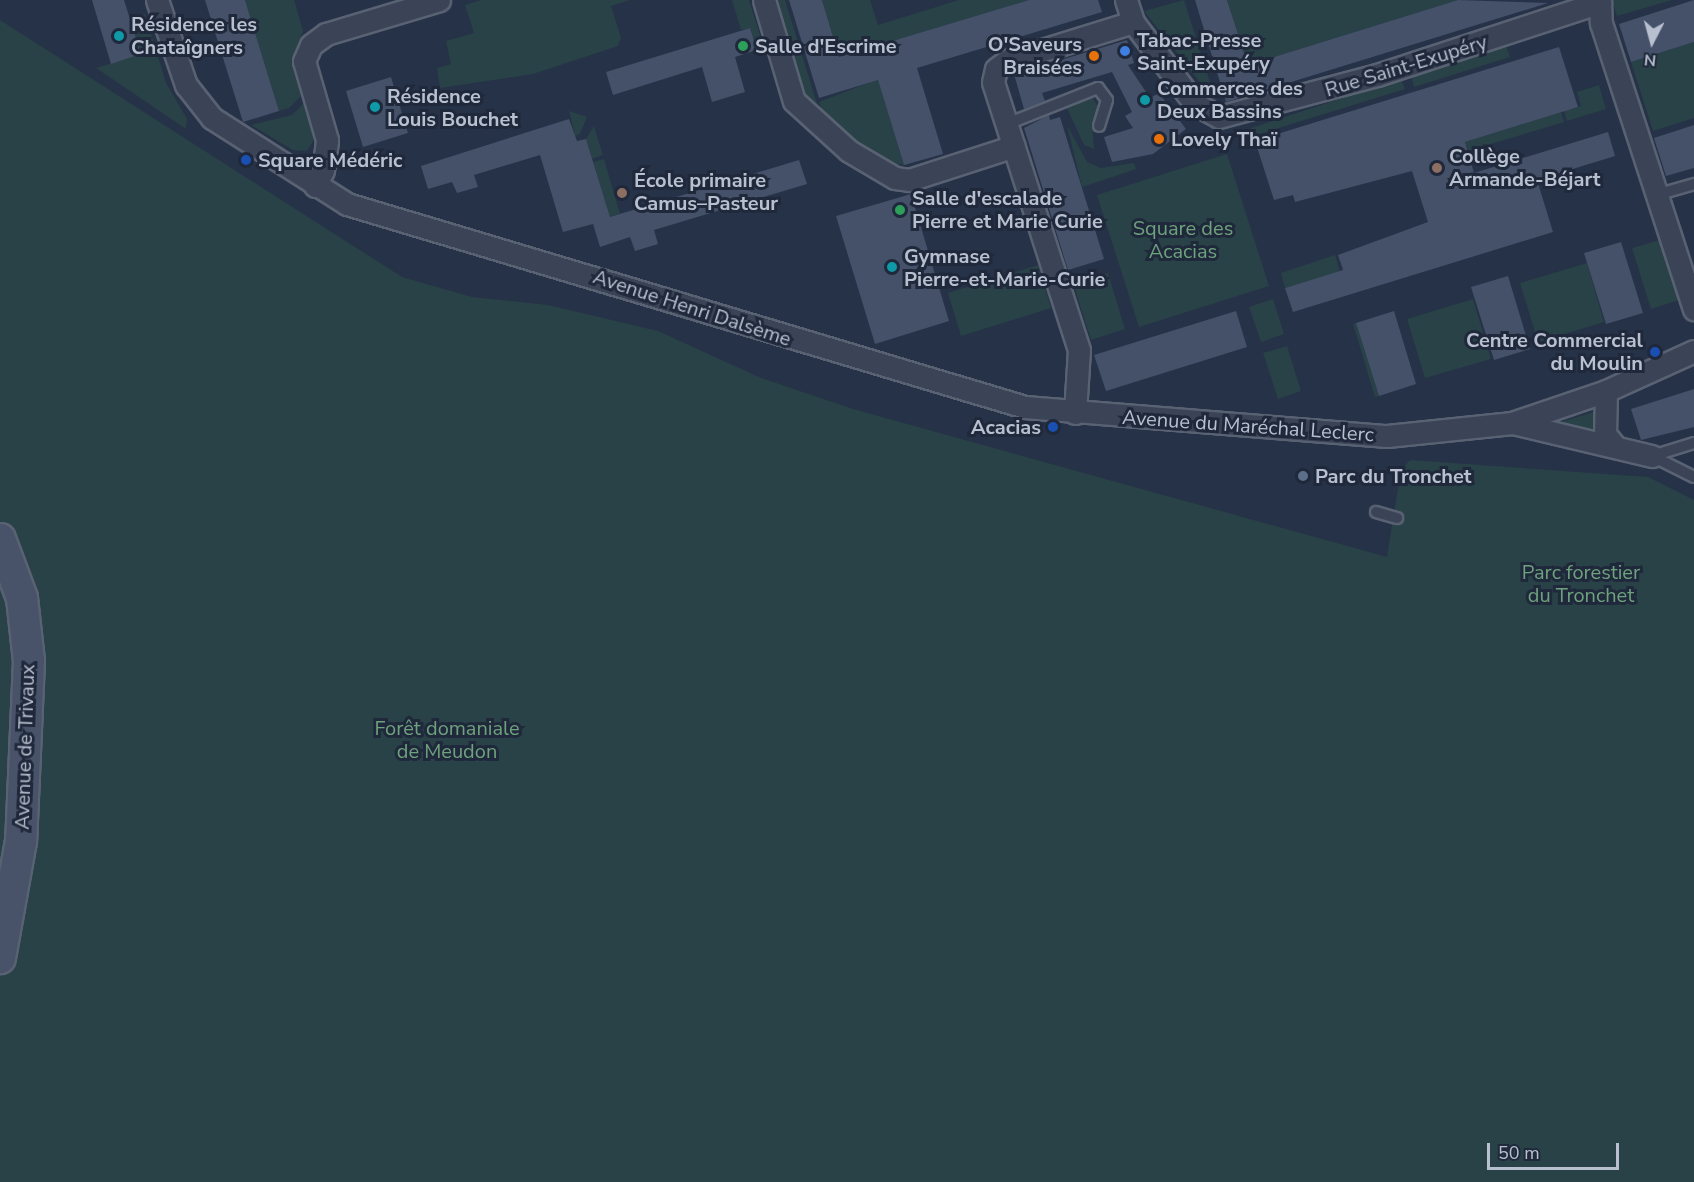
<!DOCTYPE html>
<meta charset="utf-8">
<style>
body{margin:0}
#map{position:relative;width:1694px;height:1182px;overflow:hidden;background:#263247;font-family:"Nunito Sans",sans-serif}
div>[style]{position:absolute}
[style*='--x']{left:calc(var(--x)*1px);top:calc(var(--y)*1px);width:calc(var(--w)*1px);rotate:calc(var(--a)*1deg)}
.green>*{inset:0;background:#284247}
.building>*{inset:0;background:#445169}
.roads{filter:drop-shadow(2px 0 #596273) drop-shadow(-2px 0 #596273) drop-shadow(0 2px #596273) drop-shadow(0 -2px #596273)}
.service>*{height:10px;margin:-5px;padding:0 5px;transform-origin:5px;border-radius:5px;background:#3b4456}
.minor>*{height:21px;margin:-10.5px;padding:0 10.5px;transform-origin:10.5px;border-radius:10.5px;background:#3b4456}
.secondary>*{height:30px;margin:-15px;padding:0 15px;transform-origin:15px;border-radius:15px;background:#485269}
.dots>*{width:16px;height:16px;translate:-50% -50%;box-sizing:border-box;border:3px solid #1f293b;border-radius:50%}
span{translate:-50% -50%;white-space:nowrap;text-align:center;line-height:1.15;-webkit-text-stroke:6px #1f293b;paint-order:stroke}
.poi-label{font-size:20px;color:#b8c0cf;font-weight:700}
.left{translate:0 -50%;text-align:left}
.right{translate:-100% -50%;text-align:right}
.street-label{font-size:20px;color:#b8c0cf}
.park-label{font-size:20px;color:#6ea17d}
.north{position:absolute;left:1622px;top:12px;width:60px;height:60px;-webkit-text-stroke:4px #1f293b;paint-order:stroke;rotate:186deg;font-size:16px;font-weight:700;line-height:24px;text-align:center;color:#b8c0cf}
.north::after{content:'';display:block;margin:auto;width:21px;height:27px;background:#b8c0cf;clip-path:polygon(50% 0,100% 100%,50% 72%,0 100%)}
.scale{position:absolute;left:1487px;top:1143px;width:132px;height:27px;box-sizing:border-box;border:3px solid #b8c0cf;border-top:0;padding-left:8px;font-size:18px;line-height:21px;white-space:nowrap;color:#b8c0cf;-webkit-text-stroke:4px #1f293b;paint-order:stroke}
</style>
<div id="map">
<div class="green">
<i style="clip-path:polygon(245px 0,294px 0,303px 31px,294px 61px,301px 96px,289px 108px,279px 111px)"></i>
<i style="clip-path:polygon(481px 0,630px 0,611px 6px,621px 38px,618px 46px,533px 74px,440px 88px,437px 68px,451px 64px,446px 41px,474px 33px,465px 5px)"></i>
<i style="clip-path:polygon(732px 0,749px 0,764px 48px,757px 50px,750px 28px,741px 30px)"></i>
<i style="clip-path:polygon(771px 0,785px 0,822px 120px,797px 85px)"></i>
<i style="clip-path:polygon(822px 0,870px 0,878px 25px,959px 0,1029px 0,839px 57px)"></i>
<i style="clip-path:polygon(1184px 0,1217px 104px,1144px 11px)"></i>
<i style="clip-path:polygon(1227px 0,1458px 0,1248px 65px)"></i>
<i style="clip-path:polygon(1612px 0,1672px 0,1617px 16px)"></i>
<i style="clip-path:polygon(145px 14px,166px 83px,187px 119px,186px 129px,96px 68px,141px 54px,130px 18px)"></i>
<i style="clip-path:polygon(0 20px,402px 277px,472px 297px,548px 305px,658px 331px,761px 378px,853px 409px,1387px 557px,1401px 470px,1410px 460px,1648px 477px,1694px 500px,1694px 1182px,0 1182px)"></i>
<i style="clip-path:polygon(1694px 42px,1694px 118px,1653px 131px,1631px 62px)"></i>
<i style="clip-path:polygon(1506px 46px,1510px 57px,1414px 87px,1411px 76px)"></i>
<i style="clip-path:polygon(878px 79px,904px 165px,881px 161px,826px 124px,819px 102px)"></i>
<i style="clip-path:polygon(1401px 79px,1405px 89px,1253px 136px,1251px 128px)"></i>
<i style="clip-path:polygon(1599px 85px,1606px 109px,1567px 121px,1564px 111px,1581px 106px,1577px 92px)"></i>
<i style="clip-path:polygon(1091px 95px,1098px 107px,1092px 123px,1094px 149px,1084px 145px,1067px 108px)"></i>
<i style="clip-path:polygon(304px 103px,315px 138px,307px 151px,293px 150px,251px 125px,292px 115px)"></i>
<i style="clip-path:polygon(569px 111px,587px 117px,580px 134px,575px 136px)"></i>
<i style="clip-path:polygon(1561px 112px,1564px 122px,1468px 151px,1465px 142px)"></i>
<i style="clip-path:polygon(1067px 125px,1087px 162px,1101px 168px,1134px 163px,1136px 169px,1082px 187px)"></i>
<i style="clip-path:polygon(594px 126px,603px 155px,592px 159px,586px 139px)"></i>
<i style="clip-path:polygon(1227px 154px,1269px 286px,1139px 327px,1097px 195px)"></i>
<i style="clip-path:polygon(604px 159px,620px 214px,610px 217px,593px 162px)"></i>
<i style="clip-path:polygon(1660px 240px,1679px 300px,1651px 309px,1632px 248px)"></i>
<i style="clip-path:polygon(1335px 255px,1340px 271px,1285px 288px,1281px 273px)"></i>
<i style="clip-path:polygon(1587px 263px,1604px 322px,1538px 342px,1520px 283px)"></i>
<i style="clip-path:polygon(1038px 265px,1051px 308px,961px 336px,948px 293px)"></i>
<i style="clip-path:polygon(1108px 273px,1125px 329px,1091px 340px,1073px 283px)"></i>
<i style="clip-path:polygon(1273px 299px,1284px 334px,1261px 342px,1249px 307px)"></i>
<i style="clip-path:polygon(1473px 299px,1491px 359px,1425px 378px,1407px 319px)"></i>
<i style="clip-path:polygon(1356px 323px,1379px 396px,1375px 397px,1353px 324px)"></i>
<i style="clip-path:polygon(1287px 346px,1301px 391px,1278px 399px,1263px 353px)"></i>
<i style="clip-path:polygon(1597px 411px,1595px 435px,1554px 424px)"></i>
</div>
<div class="building">
<i style="clip-path:polygon(92px 0,124px 0,141px 54px,111px 64px)"></i>
<i style="clip-path:polygon(205px 0,245px 0,279px 111px,243px 122px)"></i>
<i style="clip-path:polygon(789px 0,822px 0,839px 57px,1029px 0,1098px 0,1102px 12px,917px 68px,943px 154px,904px 165px,878px 80px,819px 98px)"></i>
<i style="clip-path:polygon(1195px 0,1227px 0,1248px 65px,1458px 0,1548px 3px,1226px 102px)"></i>
<i style="clip-path:polygon(1694px 0,1694px 42px,1631px 62px,1619px 24px)"></i>
<i style="clip-path:polygon(750px 28px,757px 50px,735px 57px,745px 92px,712px 102px,702px 67px,613px 95px,606px 72px)"></i>
<i style="clip-path:polygon(1127px 40px,1134px 63px,1128px 65px,1150px 98px,1159px 93px,1186px 129px,1153px 154px,1112px 162px,1104px 137px,1133px 128px,1125px 116px,1132px 112px,1112px 72px,1042px 93px,1045px 101px,1024px 109px,1014px 74px)"></i>
<i style="clip-path:polygon(1559px 47px,1578px 107px,1465px 142px,1474px 173px,1608px 132px,1615px 156px,1537px 180px,1553px 232px,1293px 312px,1285px 288px,1343px 270px,1338px 255px,1428px 222px,1412px 171px,1295px 202px,1293px 195px,1274px 200px,1255px 141px)"></i>
<i style="clip-path:polygon(391px 77px,408px 133px,363px 147px,346px 91px)"></i>
<i style="clip-path:polygon(1049px 115px,1050px 120px,1060px 117px,1104px 259px,1068px 270px,1024px 128px)"></i>
<i style="clip-path:polygon(569px 119px,577px 141px,586px 139px,610px 217px,799px 160px,807px 184px,654px 230px,658px 244px,635px 251px,630px 237px,600px 247px,593px 224px,563px 232px,540px 155px,474px 175px,478px 187px,457px 193px,452px 182px,428px 189px,421px 166px)"></i>
<i style="clip-path:polygon(1694px 125px,1694px 168px,1666px 176px,1654px 138px)"></i>
<i style="clip-path:polygon(911px 194px,949px 321px,875px 344px,836px 216px)"></i>
<i style="clip-path:polygon(1621px 242px,1643px 313px,1606px 324px,1584px 253px)"></i>
<i style="clip-path:polygon(1508px 276px,1530px 349px,1494px 360px,1471px 287px)"></i>
<i style="clip-path:polygon(1236px 311px,1247px 347px,1106px 391px,1094px 355px)"></i>
<i style="clip-path:polygon(1394px 311px,1416px 384px,1379px 396px,1356px 323px)"></i>
<i style="clip-path:polygon(1694px 389px,1694px 427px,1641px 440px,1631px 409px)"></i>
</div>
<div class="roads">
<div class="service">
<i style="--x:1007;--y:124;--w:98;--a:-21.6"></i>
<i style="--x:1098;--y:88;--w:15;--a:53"></i>
<i style="--x:1107;--y:100;--w:27;--a:107"></i>
<i style="--x:1656;--y:195;--w:40;--a:-16"></i>
<i style="--x:1652;--y:456;--w:47;--a:26.6"></i>
<i style="--x:1652;--y:456;--w:44;--a:-17.2"></i>
<i style="--x:1376;--y:512;--w:22;--a:16"></i>
</div>
<div class="minor">
<i style="--x:157;--y:0;--w:90;--a:71.2"></i>
<i style="--x:186;--y:85;--w:42;--a:51.8"></i>
<i style="--x:212;--y:118;--w:160;--a:32.5"></i>
<i style="--x:347;--y:204;--w:708;--a:16.67"></i>
<i style="--x:1025;--y:407;--w:363;--a:4.6"></i>
<i style="--x:1387;--y:436;--w:126;--a:-5.9"></i>
<i style="--x:1512;--y:423;--w:99;--a:-18.8"></i>
<i style="--x:1606;--y:391;--w:97;--a:-24.4"></i>
<i style="--x:764;--y:0;--w:105;--a:73.5"></i>
<i style="--x:794;--y:101;--w:74;--a:42.3"></i>
<i style="--x:849;--y:151;--w:53;--a:30.4"></i>
<i style="--x:895;--y:178;--w:14;--a:8"></i>
<i style="--x:909;--y:180;--w:110;--a:-17.9"></i>
<i style="--x:1126;--y:0;--w:23;--a:72"></i>
<i style="--x:1133;--y:22;--w:103;--a:52.9"></i>
<i style="--x:1195;--y:104;--w:27;--a:28"></i>
<i style="--x:1219;--y:117;--w:163;--a:-14.9"></i>
<i style="--x:1377;--y:75;--w:235;--a:-18.1"></i>
<i style="--x:1600;--y:0;--w:23;--a:88"></i>
<i style="--x:1601;--y:23;--w:301;--a:72"></i>
<i style="--x:315;--y:186;--w:18;--a:-63"></i>
<i style="--x:323;--y:170;--w:30;--a:-82"></i>
<i style="--x:327;--y:140;--w:82;--a:-106.2"></i>
<i style="--x:304;--y:61;--w:17;--a:-66"></i>
<i style="--x:311;--y:45;--w:19;--a:-36"></i>
<i style="--x:326;--y:34;--w:118;--a:-16.7"></i>
<i style="--x:1606;--y:391;--w:43;--a:91.3"></i>
<i style="--x:1605;--y:434;--w:14;--a:51"></i>
<i style="--x:1075;--y:413;--w:63;--a:-86.4"></i>
<i style="--x:1079;--y:350;--w:281;--a:-107.8"></i>
<i style="--x:993;--y:82;--w:13;--a:-77"></i>
<i style="--x:996;--y:69;--w:14;--a:-36"></i>
<i style="--x:1007;--y:61;--w:132;--a:-17.2"></i>
<i style="--x:1513;--y:423;--w:143;--a:13.4"></i>
</div>
<div class="secondary">
<i style="--x:0;--y:539;--w:63;--a:69.6"></i>
<i style="--x:22;--y:598;--w:63;--a:83.7"></i>
<i style="--x:29;--y:661;--w:180;--a:92.5"></i>
<i style="--x:21;--y:841;--w:119;--a:100.2"></i>
</div>
</div>
<div class="dots">
<i style="left:119px;top:36px;background:#0f9aa8"></i>
<i style="left:743px;top:46px;background:#2e9e5b"></i>
<i style="left:1125px;top:51px;background:#3f7fe0"></i>
<i style="left:1094px;top:56px;background:#e8710a"></i>
<i style="left:1145px;top:100px;background:#0f9aa8"></i>
<i style="left:375px;top:107px;background:#0f9aa8"></i>
<i style="left:1159px;top:139px;background:#e8710a"></i>
<i style="left:246px;top:160px;background:#1a4fb4"></i>
<i style="left:1437px;top:168px;background:#8d6e63"></i>
<i style="left:622px;top:193px;background:#8d6e63"></i>
<i style="left:900px;top:210px;background:#2e9e5b"></i>
<i style="left:892px;top:267px;background:#0f9aa8"></i>
<i style="left:1655px;top:352px;background:#1a4fb4"></i>
<i style="left:1053px;top:427px;background:#1a4fb4"></i>
<i style="left:1303px;top:476px;background:#5c6f8a"></i>
</div>
<div class="poi-label">
<span class="left" style="left:131px;top:36px">Résidence les<br>Chataîgners</span>
<span class="left" style="left:1137px;top:52px">Tabac-Presse<br>Saint-Exupéry</span>
<span class="right" style="left:1082px;top:56px">O'Saveurs<br>Braisées</span>
<span class="left" style="left:755px;top:46px">Salle d'Escrime</span>
<span class="left" style="left:1157px;top:100px">Commerces des<br>Deux Bassins</span>
<span class="left" style="left:387px;top:108px">Résidence<br>Louis Bouchet</span>
<span class="left" style="left:1171px;top:139px">Lovely Thaï</span>
<span class="left" style="left:1449px;top:168px">Collège<br>Armande-Béjart</span>
<span class="left" style="left:258px;top:160px">Square Médéric</span>
<span class="left" style="left:634px;top:192px">École primaire<br>Camus–Pasteur</span>
<span class="left" style="left:912px;top:210px">Salle d'escalade<br>Pierre et Marie Curie</span>
<span class="left" style="left:904px;top:268px">Gymnase<br>Pierre-et-Marie-Curie</span>
<span class="right" style="left:1643px;top:352px">Centre Commercial<br>du Moulin</span>
<span class="right" style="left:1041px;top:427px">Acacias</span>
<span class="left" style="left:1315px;top:476px">Parc du Tronchet</span>
</div>
<div class="street-label">
<span style="left:1406px;top:66px;rotate:-17deg">Rue Saint-Exupéry</span>
<span style="left:692px;top:308px;rotate:18deg">Avenue Henri Dalsème</span>
<span style="left:1248px;top:426px;rotate:4deg">Avenue du Maréchal Leclerc</span>
<span style="left:25px;top:747px;rotate:-88deg">Avenue de Trivaux</span>
</div>
<div class="park-label">
<span style="left:1183px;top:240px">Square des<br>Acacias</span>
<span style="left:1581px;top:584px">Parc forestier<br>du Tronchet</span>
<span style="left:447px;top:740px">Forêt domaniale<br>de Meudon</span>
</div>
<div class="north">N</div>
<div class="scale">50 m</div>
</div>
